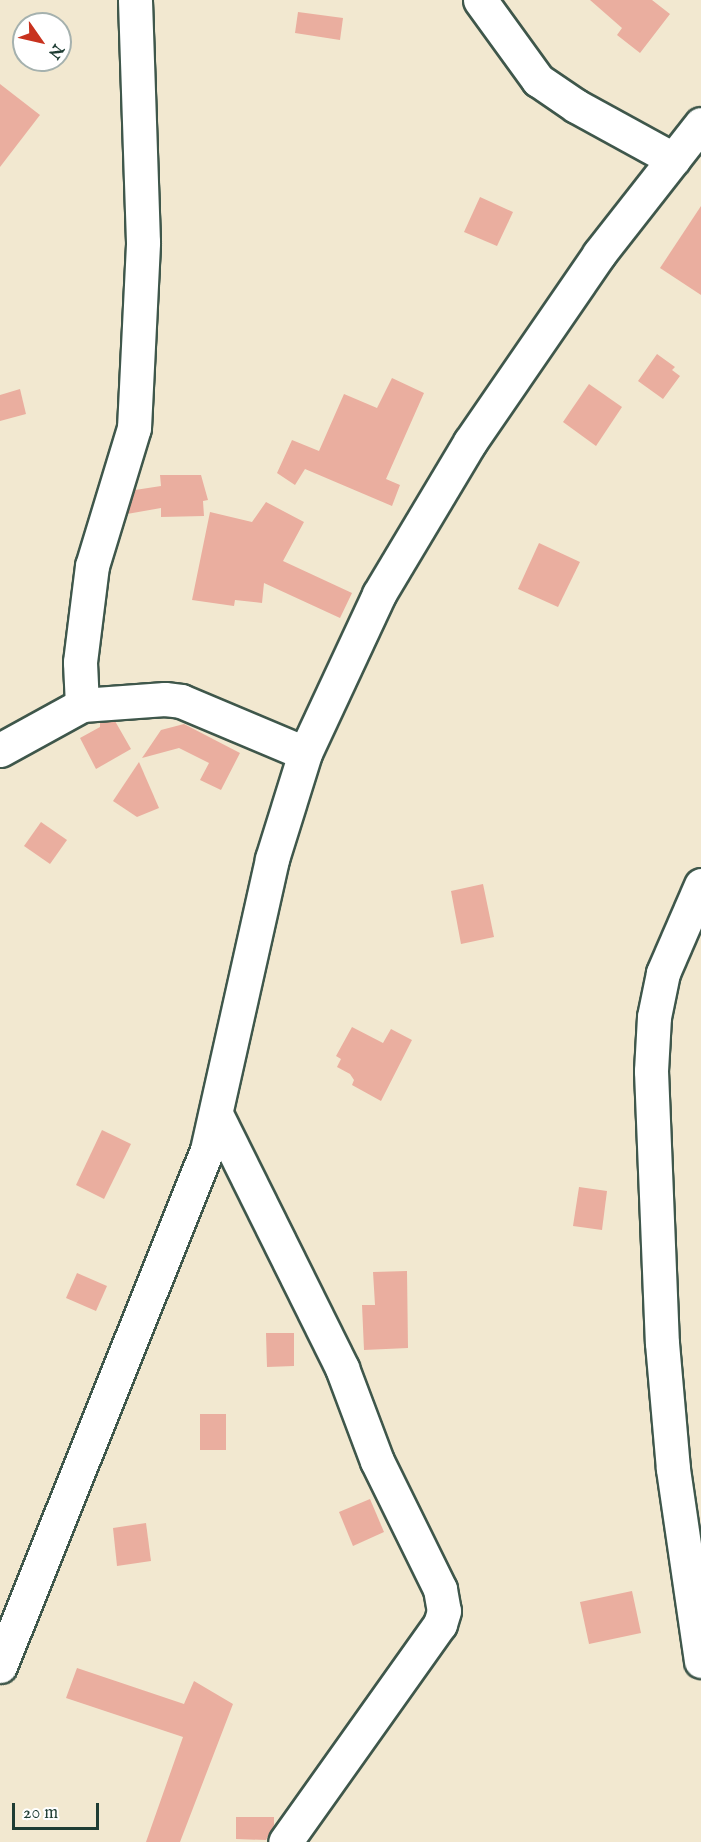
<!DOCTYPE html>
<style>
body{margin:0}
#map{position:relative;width:701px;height:1842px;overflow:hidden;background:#f2e8d0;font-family:"IM FELL English",serif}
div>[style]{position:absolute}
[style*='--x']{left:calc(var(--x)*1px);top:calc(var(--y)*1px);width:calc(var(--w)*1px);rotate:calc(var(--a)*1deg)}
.building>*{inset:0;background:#eaae9f}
.roads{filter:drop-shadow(2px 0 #3f574b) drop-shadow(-2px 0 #3f574b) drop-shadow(0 2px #3f574b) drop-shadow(0 -2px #3f574b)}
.minor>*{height:33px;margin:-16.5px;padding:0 16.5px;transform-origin:16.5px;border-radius:16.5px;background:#fff}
span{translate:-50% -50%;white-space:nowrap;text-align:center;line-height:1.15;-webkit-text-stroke:6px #fff;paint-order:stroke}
.north{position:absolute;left:12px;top:12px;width:60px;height:60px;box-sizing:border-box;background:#fff;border:2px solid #a5b1ae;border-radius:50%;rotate:124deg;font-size:16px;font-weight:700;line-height:24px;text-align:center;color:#1f3d34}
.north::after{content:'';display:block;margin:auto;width:21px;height:27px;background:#c8321e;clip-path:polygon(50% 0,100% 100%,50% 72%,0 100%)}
.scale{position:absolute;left:12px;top:1803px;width:87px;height:27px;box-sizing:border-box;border:3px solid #1f3d34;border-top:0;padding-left:8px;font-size:18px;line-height:21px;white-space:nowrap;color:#1f3d34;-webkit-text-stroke:4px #fff;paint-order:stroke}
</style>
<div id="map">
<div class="building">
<i style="clip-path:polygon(590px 0,652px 0,670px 14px,640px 53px,617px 35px,622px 28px)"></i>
<i style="clip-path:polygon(298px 12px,343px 18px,340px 40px,295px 33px)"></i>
<i style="clip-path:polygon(0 84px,40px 115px,0 167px)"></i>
<i style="clip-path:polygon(480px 197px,513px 212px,497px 246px,464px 232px)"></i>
<i style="clip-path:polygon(701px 206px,701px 295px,660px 268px)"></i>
<i style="clip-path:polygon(657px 354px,675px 367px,672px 370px,680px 376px,663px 399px,638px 381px)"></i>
<i style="clip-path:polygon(392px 378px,424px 393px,386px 479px,400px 485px,392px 506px,305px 469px,295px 485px,277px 473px,292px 440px,319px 451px,344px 394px,377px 408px)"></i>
<i style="clip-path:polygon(589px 384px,622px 407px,596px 446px,563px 422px)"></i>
<i style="clip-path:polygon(20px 389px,26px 414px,0 421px,0 395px)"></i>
<i style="clip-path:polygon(160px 475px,201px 475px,208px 500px,203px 501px,204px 516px,161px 517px,161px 508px,127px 514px,135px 490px,161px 486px)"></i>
<i style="clip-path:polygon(266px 502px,304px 522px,283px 561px,352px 593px,340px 618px,264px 583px,262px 603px,235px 600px,234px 606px,192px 600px,210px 512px,252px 522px)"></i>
<i style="clip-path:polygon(539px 543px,580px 562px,558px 607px,518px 589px)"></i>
<i style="clip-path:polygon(115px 721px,131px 749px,96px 769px,80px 738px,100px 727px,100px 722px)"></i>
<i style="clip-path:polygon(184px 724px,240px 753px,221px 790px,200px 780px,209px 763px,179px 748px,142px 758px,161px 730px)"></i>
<i style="clip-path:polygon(139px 762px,159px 808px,137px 817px,113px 801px)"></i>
<i style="clip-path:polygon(41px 822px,67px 840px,50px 864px,24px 846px)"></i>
<i style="clip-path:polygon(483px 884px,494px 937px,461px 944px,451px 891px)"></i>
<i style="clip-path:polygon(352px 1027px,383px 1043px,391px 1029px,412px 1040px,381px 1101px,352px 1085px,354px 1080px,350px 1074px,337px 1067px,341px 1059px,336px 1056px)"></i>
<i style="clip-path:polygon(102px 1130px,131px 1144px,104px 1199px,76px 1185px)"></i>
<i style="clip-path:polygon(579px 1187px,607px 1191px,602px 1230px,573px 1226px)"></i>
<i style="clip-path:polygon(407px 1271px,408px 1348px,364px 1350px,362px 1305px,375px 1305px,373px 1272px)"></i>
<i style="clip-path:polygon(77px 1273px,107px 1286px,96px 1311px,66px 1298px)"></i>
<i style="clip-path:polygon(266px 1333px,294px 1333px,294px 1366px,267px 1367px)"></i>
<i style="clip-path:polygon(200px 1414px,226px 1414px,226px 1450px,200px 1450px)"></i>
<i style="clip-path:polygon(370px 1499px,384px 1532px,353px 1546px,339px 1512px)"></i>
<i style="clip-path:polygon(146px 1523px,151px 1561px,117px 1566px,113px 1528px)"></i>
<i style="clip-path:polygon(632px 1591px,641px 1633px,589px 1644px,580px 1602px)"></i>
<i style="clip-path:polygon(77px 1668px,184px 1704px,194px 1681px,233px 1704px,180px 1842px,146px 1842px,183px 1737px,66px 1698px)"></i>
<i style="clip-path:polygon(236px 1817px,274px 1817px,274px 1825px,266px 1840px,236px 1839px)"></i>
</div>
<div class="roads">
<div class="minor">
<i style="--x:480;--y:0;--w:99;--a:54.1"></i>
<i style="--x:538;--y:80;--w:46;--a:34.4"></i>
<i style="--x:576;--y:106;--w:111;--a:28.7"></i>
<i style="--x:82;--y:705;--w:43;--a:-92.7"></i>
<i style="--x:80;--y:662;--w:97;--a:-82.9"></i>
<i style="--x:92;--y:566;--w:144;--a:-73.1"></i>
<i style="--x:134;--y:428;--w:186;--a:-87.2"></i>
<i style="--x:143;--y:242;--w:242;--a:-91.9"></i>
<i style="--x:0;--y:750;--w:94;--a:-28.8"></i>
<i style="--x:82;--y:705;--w:83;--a:-4.1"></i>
<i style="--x:165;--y:699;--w:16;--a:7"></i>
<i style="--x:181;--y:701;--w:134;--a:22.8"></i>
<i style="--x:701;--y:885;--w:96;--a:113.4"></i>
<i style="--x:663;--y:973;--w:45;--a:101.6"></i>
<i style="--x:654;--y:1017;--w:54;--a:93.2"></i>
<i style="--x:651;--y:1071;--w:272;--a:87.7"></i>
<i style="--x:662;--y:1343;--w:126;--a:85"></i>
<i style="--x:673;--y:1469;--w:194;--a:81.7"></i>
<i style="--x:216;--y:1114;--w:284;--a:63.6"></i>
<i style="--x:342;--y:1368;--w:99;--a:69.4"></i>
<i style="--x:377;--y:1461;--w:143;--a:63.8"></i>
<i style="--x:440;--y:1589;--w:22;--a:80"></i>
<i style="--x:444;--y:1611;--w:14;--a:107"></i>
<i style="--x:440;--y:1624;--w:267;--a:125.4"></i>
<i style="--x:0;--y:1666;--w:556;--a:-68.14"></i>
<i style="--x:207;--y:1150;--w:298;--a:-77.4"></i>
<i style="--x:272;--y:859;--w:111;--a:-72.7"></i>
<i style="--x:305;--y:753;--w:175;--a:-65"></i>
<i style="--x:379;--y:594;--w:177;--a:-59.1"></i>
<i style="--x:470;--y:442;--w:228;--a:-55.5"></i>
<i style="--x:599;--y:254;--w:165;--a:-51.9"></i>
</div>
</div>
<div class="north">N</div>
<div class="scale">20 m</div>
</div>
